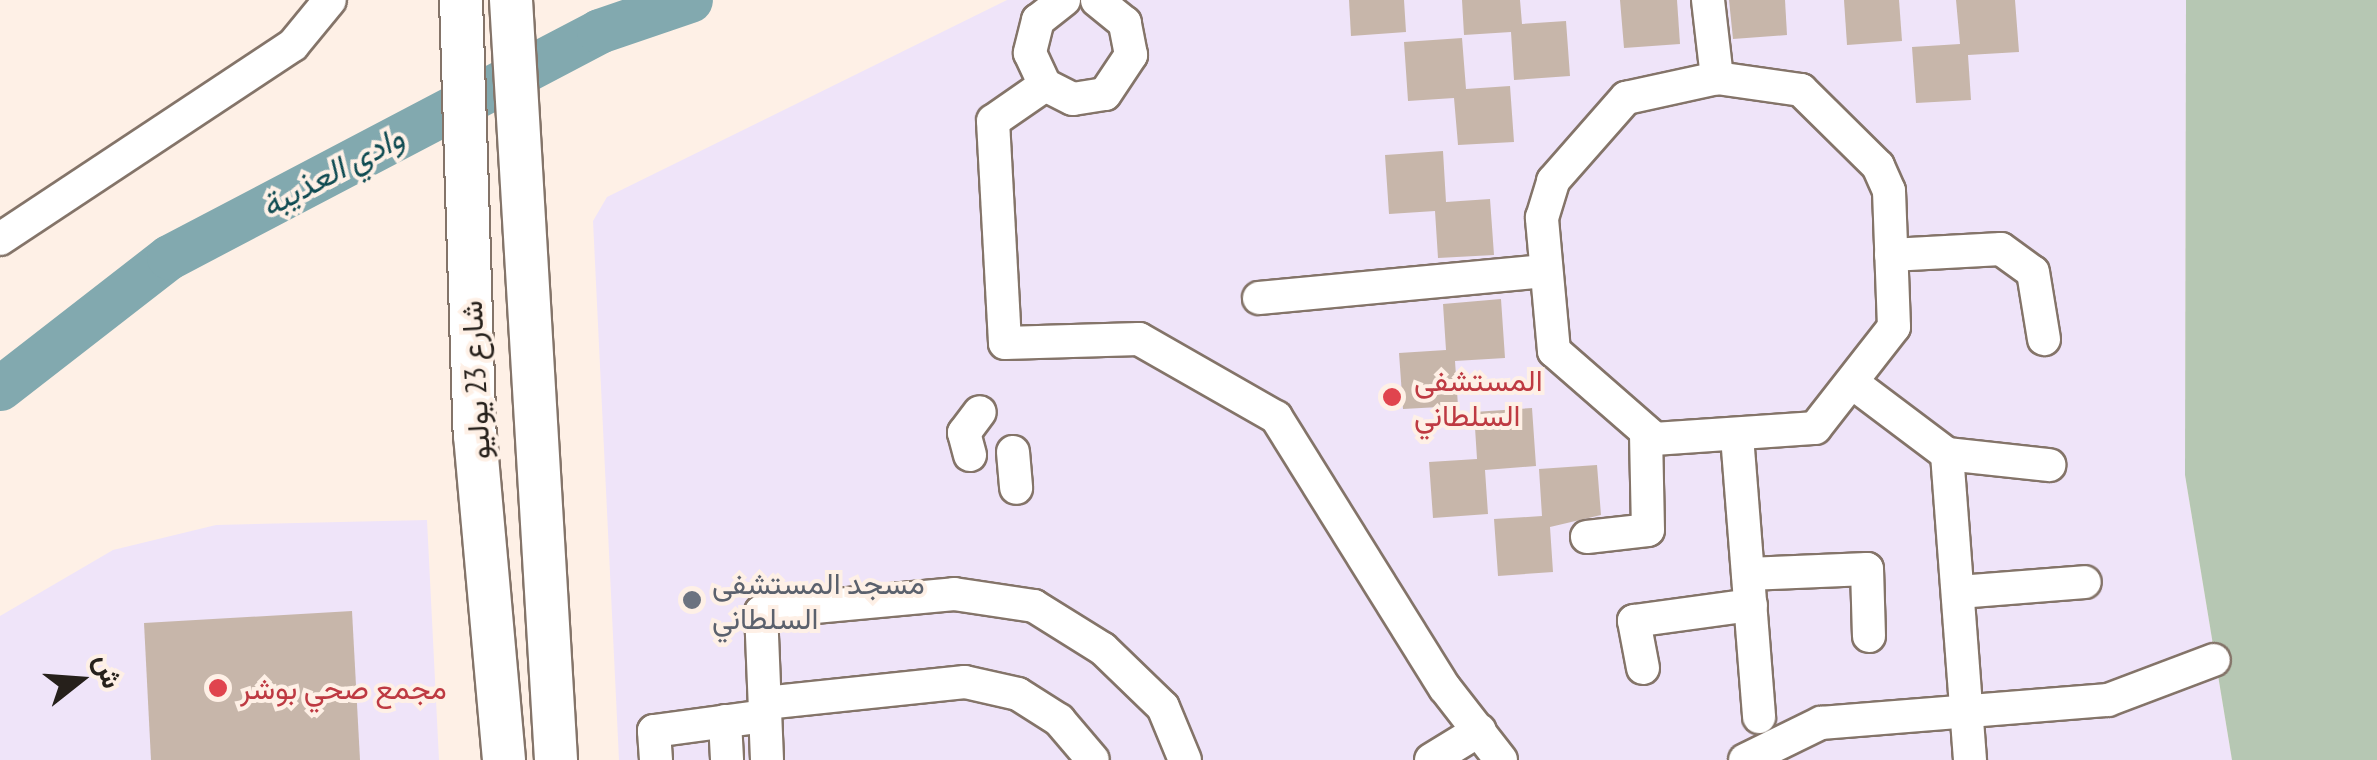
<!DOCTYPE html>
<meta charset="utf-8">
<style>
body{margin:0}
#map{position:relative;width:2377px;height:760px;overflow:hidden;background:#fef0e6;font-family:"PT Sans Narrow",Vazirmatn,sans-serif}
div>[style]{position:absolute}
[style*='--x']{left:calc(var(--x)*1px);top:calc(var(--y)*1px);width:calc(var(--w)*1px);rotate:calc(var(--a)*1deg)}
.medical>*{inset:0;background:#efe4f9}
.green>*{inset:0;background:#b6c7b3}
.river>*{height:45px;margin:-22.5px;padding:0 22.5px;transform-origin:22.5px;border-radius:22.5px;background:#82a9af}
.building>*{inset:0;background:#c7b6aa}
.roads{filter:drop-shadow(2px 0 #847469) drop-shadow(-2px 0 #847469) drop-shadow(0 2px #847469) drop-shadow(0 -2px #847469)}
.minor>*{height:32px;margin:-16px;padding:0 16px;transform-origin:16px;border-radius:16px;background:#fff}
.major>*{height:42px;margin:-21px;padding:0 21px;transform-origin:21px;border-radius:21px;background:#fff}
.dots>*{width:28px;height:28px;translate:-50% -50%;box-sizing:border-box;border:5px solid #fef0e6;border-radius:50%}
span{translate:-50% -50%;white-space:nowrap;text-align:center;line-height:1.15;-webkit-text-stroke:8px #fef0e6;paint-order:stroke}
.street-label{font-size:30px;color:#26201b}
.health-label{font-size:30px;color:#be3a42}
.left{translate:0 -50%;text-align:left}
.worship-label{font-size:30px;color:#5b616d}
.water-label{font-size:32px;color:#0e4a51;font-style:italic}
.north{position:absolute;left:30px;top:630px;width:100px;height:100px;-webkit-text-stroke:8px #fef0e6;paint-order:stroke;rotate:73deg;font-size:28px;font-weight:700;line-height:40px;text-align:center;color:#26201b}
.north::after{content:'';display:block;margin:auto;width:35px;height:45px;background:#26201b;clip-path:polygon(50% 0,100% 100%,50% 72%,0 100%)}
</style>
<div id="map">
<div class="medical">
<i style="clip-path:polygon(1007px 0,2186px 0,2185px 475px,2232px 760px,619px 760px,593px 221px,607px 197px)"></i>
<i style="clip-path:polygon(427px 520px,439px 760px,0 760px,0 616px,113px 550px,216px 525px)"></i>
</div>
<div class="green">
<i style="clip-path:polygon(2186px 0,2377px 0,2377px 760px,2232px 760px,2185px 475px)"></i>
</div>
<div class="river">
<i style="--x:0;--y:388;--w:214;--a:-37.8"></i>
<i style="--x:169;--y:257;--w:486;--a:-27.7"></i>
<i style="--x:599;--y:31;--w:96;--a:-18.8"></i>
</div>
<div class="building">
<i style="clip-path:polygon(1349px 0,1404px 0,1406px 32px,1351px 36px)"></i>
<i style="clip-path:polygon(1462px 0,1520px 0,1522px 24px,1566px 21px,1570px 76px,1514px 80px,1511px 32px,1464px 35px)"></i>
<i style="clip-path:polygon(1620px 0,1677px 0,1680px 44px,1624px 48px)"></i>
<i style="clip-path:polygon(1729px 0,1785px 0,1787px 35px,1733px 39px)"></i>
<i style="clip-path:polygon(1844px 0,1899px 0,1902px 41px,1847px 45px)"></i>
<i style="clip-path:polygon(1956px 0,2015px 0,2019px 52px,1968px 55px,1971px 100px,1916px 103px,1912px 47px,1960px 44px)"></i>
<i style="clip-path:polygon(1462px 38px,1466px 89px,1510px 86px,1514px 142px,1458px 145px,1454px 98px,1408px 101px,1404px 42px)"></i>
<i style="clip-path:polygon(1443px 151px,1446px 202px,1490px 199px,1494px 255px,1438px 258px,1435px 211px,1389px 214px,1385px 155px)"></i>
<i style="clip-path:polygon(1501px 299px,1505px 358px,1455px 361px,1458px 406px,1403px 409px,1399px 353px,1446px 350px,1443px 304px)"></i>
<i style="clip-path:polygon(1532px 408px,1536px 466px,1485px 470px,1488px 514px,1433px 518px,1429px 462px,1477px 459px,1474px 412px)"></i>
<i style="clip-path:polygon(1597px 465px,1601px 515px,1550px 527px,1553px 572px,1498px 576px,1494px 519px,1542px 516px,1539px 469px)"></i>
<i style="clip-path:polygon(352px 611px,360px 760px,151px 760px,144px 623px)"></i>
</div>
<div class="roads">
<div class="minor">
<i style="--x:1064;--y:0;--w:33;--a:142"></i>
<i style="--x:1038;--y:20;--w:34;--a:104"></i>
<i style="--x:1030;--y:53;--w:35;--a:65"></i>
<i style="--x:1045;--y:85;--w:31;--a:27"></i>
<i style="--x:1073;--y:99;--w:32;--a:-9"></i>
<i style="--x:1105;--y:94;--w:47;--a:-56.3"></i>
<i style="--x:1131;--y:55;--w:33;--a:-101"></i>
<i style="--x:1125;--y:23;--w:36;--a:-141"></i>
<i style="--x:1708;--y:0;--w:79;--a:83.4"></i>
<i style="--x:1717;--y:78;--w:85;--a:8.1"></i>
<i style="--x:1801;--y:90;--w:108;--a:44.6"></i>
<i style="--x:1878;--y:166;--w:27;--a:66"></i>
<i style="--x:1889;--y:191;--w:136;--a:87.9"></i>
<i style="--x:1894;--y:327;--w:128;--a:128"></i>
<i style="--x:1815;--y:428;--w:160;--a:176.1"></i>
<i style="--x:1655;--y:439;--w:134;--a:-138.9"></i>
<i style="--x:1554;--y:351;--w:134;--a:-95.2"></i>
<i style="--x:1542;--y:218;--w:39;--a:-73"></i>
<i style="--x:1553;--y:181;--w:111;--a:-48.7"></i>
<i style="--x:1626;--y:98;--w:93;--a:-12.4"></i>
<i style="--x:1045;--y:85;--w:63;--a:145.3"></i>
<i style="--x:993;--y:121;--w:222;--a:86.9"></i>
<i style="--x:1005;--y:343;--w:134;--a:-1.7"></i>
<i style="--x:1139;--y:339;--w:158;--a:29.7"></i>
<i style="--x:1276;--y:417;--w:319;--a:58.1"></i>
<i style="--x:1445;--y:688;--w:91;--a:52.1"></i>
<i style="--x:0;--y:239;--w:351;--a:-33.5"></i>
<i style="--x:293;--y:45;--w:58;--a:-50.6"></i>
<i style="--x:1891;--y:255;--w:110;--a:-3.1"></i>
<i style="--x:2001;--y:249;--w:39;--a:36"></i>
<i style="--x:2033;--y:272;--w:68;--a:80.7"></i>
<i style="--x:1259;--y:298;--w:287;--a:-5.4"></i>
<i style="--x:1854;--y:384;--w:116;--a:37"></i>
<i style="--x:1947;--y:454;--w:103;--a:6.2"></i>
<i style="--x:1737;--y:436;--w:282;--a:85.5"></i>
<i style="--x:1013;--y:452;--w:36;--a:85"></i>
<i style="--x:1947;--y:454;--w:307;--a:85.7"></i>
<i style="--x:970;--y:455;--w:23;--a:-105"></i>
<i style="--x:964;--y:433;--w:26;--a:-53"></i>
<i style="--x:1587;--y:537;--w:61;--a:-6.5"></i>
<i style="--x:1648;--y:530;--w:95;--a:-91.2"></i>
<i style="--x:1748;--y:574;--w:119;--a:-2.4"></i>
<i style="--x:1867;--y:569;--w:67;--a:88.3"></i>
<i style="--x:1959;--y:592;--w:126;--a:-4.5"></i>
<i style="--x:1643;--y:668;--w:48;--a:-100.8"></i>
<i style="--x:1634;--y:621;--w:118;--a:-7.8"></i>
<i style="--x:765;--y:703;--w:201;--a:-6"></i>
<i style="--x:965;--y:682;--w:54;--a:12.8"></i>
<i style="--x:1018;--y:694;--w:49;--a:32.4"></i>
<i style="--x:1059;--y:720;--w:52;--a:49.6"></i>
<i style="--x:725;--y:721;--w:39;--a:87"></i>
<i style="--x:656;--y:760;--w:29;--a:-94"></i>
<i style="--x:654;--y:731;--w:112;--a:-7.7"></i>
<i style="--x:767;--y:760;--w:148;--a:-92.3"></i>
<i style="--x:761;--y:612;--w:194;--a:-5.3"></i>
<i style="--x:954;--y:594;--w:81;--a:8.5"></i>
<i style="--x:1034;--y:606;--w:81;--a:31.9"></i>
<i style="--x:1103;--y:649;--w:83;--a:44"></i>
<i style="--x:1163;--y:707;--w:57;--a:67.5"></i>
<i style="--x:1431;--y:760;--w:57;--a:-31.5"></i>
<i style="--x:1745;--y:760;--w:85;--a:-26"></i>
<i style="--x:1821;--y:723;--w:288;--a:-4.6"></i>
<i style="--x:2108;--y:700;--w:113;--a:-20.7"></i>
</div>
<div class="major">
<i style="--x:461;--y:0;--w:435;--a:88.2"></i>
<i style="--x:475;--y:435;--w:326;--a:84.9"></i>
<i style="--x:511;--y:0;--w:761;--a:86.61"></i>
</div>
</div>
<div class="dots">
<i style="left:1392px;top:397px;background:#e0444e"></i>
<i style="left:692px;top:600px;background:#6b7280"></i>
<i style="left:218px;top:688px;background:#e0444e"></i>
</div>
<div class="street-label">
<span style="left:475px;top:380px;rotate:-93deg">شارع 23 يوليو</span>
</div>
<div class="health-label">
<span class="left" style="left:1414px;top:397px">المستشفى<br>السلطاني</span>
<span class="left" style="left:240px;top:688px">مجمع صحي بوشر</span>
</div>
<div class="worship-label">
<span class="left" style="left:712px;top:600px">مسجد المستشفى<br>السلطاني</span>
</div>
<div class="water-label">
<span style="left:332px;top:171px;rotate:-28deg">وادي العذيبة</span>
</div>
<div class="north">ش</div>
</div>
